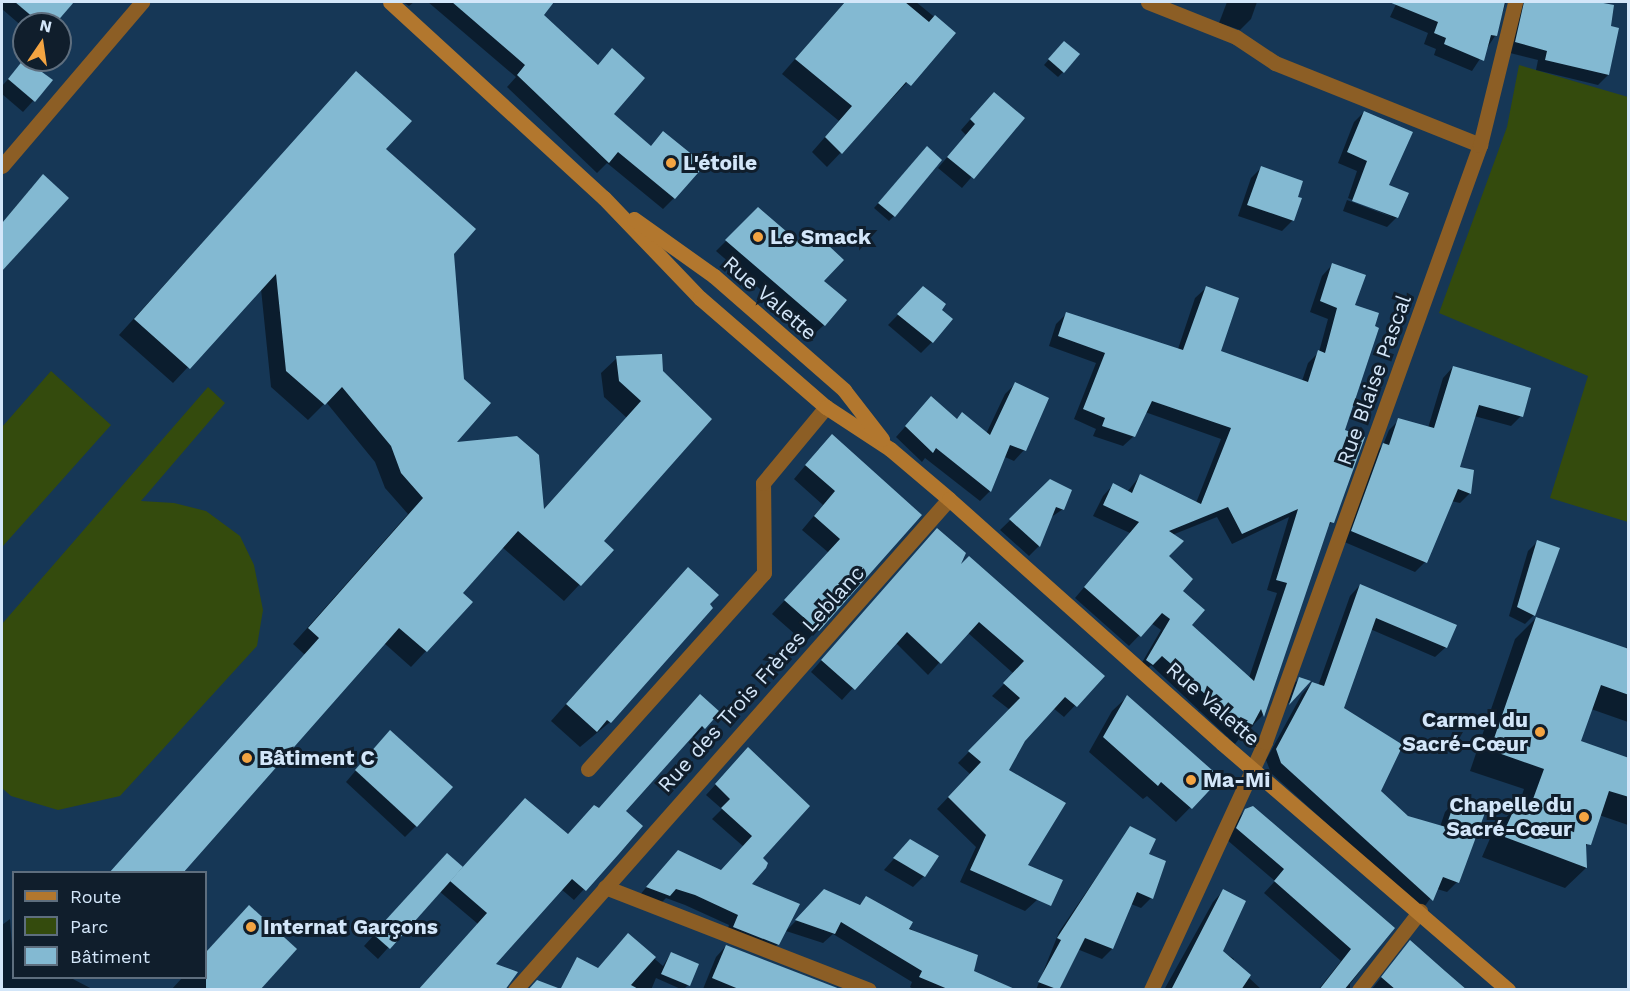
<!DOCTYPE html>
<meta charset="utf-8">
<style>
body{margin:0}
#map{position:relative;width:1630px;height:991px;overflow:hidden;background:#163756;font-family:"Work Sans",sans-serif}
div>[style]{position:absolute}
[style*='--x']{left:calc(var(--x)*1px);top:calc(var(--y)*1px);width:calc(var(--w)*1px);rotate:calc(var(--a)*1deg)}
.green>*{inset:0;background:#344b0d}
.shadow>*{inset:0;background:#0007}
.building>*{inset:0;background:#83b9d2}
.minor>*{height:15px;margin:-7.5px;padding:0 7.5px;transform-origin:7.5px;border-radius:7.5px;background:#8c5e25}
.secondary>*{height:15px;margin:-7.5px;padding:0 7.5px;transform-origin:7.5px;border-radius:7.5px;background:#b2772e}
.dots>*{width:16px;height:16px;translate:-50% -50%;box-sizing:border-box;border:3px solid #101e2c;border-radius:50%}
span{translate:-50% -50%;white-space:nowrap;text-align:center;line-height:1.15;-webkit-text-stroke:6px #101e2c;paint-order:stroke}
.poi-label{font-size:21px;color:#d3e6f9;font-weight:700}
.left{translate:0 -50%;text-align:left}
.right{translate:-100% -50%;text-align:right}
.street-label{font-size:21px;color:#d3e6f9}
.frame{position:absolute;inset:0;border:3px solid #d3e6f9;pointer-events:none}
.legend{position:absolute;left:12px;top:871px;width:195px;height:108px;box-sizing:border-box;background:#101e2c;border:2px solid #5e6e7e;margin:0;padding:8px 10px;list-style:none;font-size:18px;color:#d3e6f9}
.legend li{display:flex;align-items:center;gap:12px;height:30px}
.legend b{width:30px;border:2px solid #5e6e7e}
.north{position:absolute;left:12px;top:12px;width:60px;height:60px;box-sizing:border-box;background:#101e2c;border:2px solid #5e6e7e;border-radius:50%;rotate:13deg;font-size:16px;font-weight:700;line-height:24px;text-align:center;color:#d3e6f9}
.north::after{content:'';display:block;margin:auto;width:21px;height:27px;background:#f3a442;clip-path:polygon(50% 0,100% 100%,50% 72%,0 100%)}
</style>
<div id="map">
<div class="green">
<i style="clip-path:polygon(1519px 65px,1628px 97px,1628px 522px,1550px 498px,1588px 376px,1439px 313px,1507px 127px)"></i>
<i style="clip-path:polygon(51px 371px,111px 425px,3px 546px,2px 427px)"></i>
<i style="clip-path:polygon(208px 387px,225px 403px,141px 501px,174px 503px,206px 511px,240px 536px,254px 565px,263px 610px,257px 646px,120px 796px,58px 810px,11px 796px,2px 788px,2px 624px)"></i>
</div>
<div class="shadow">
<i style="clip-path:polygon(2px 2px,73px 2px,53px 24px,24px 24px,24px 28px,2px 9px)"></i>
<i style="clip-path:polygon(403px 2px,414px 2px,409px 6px)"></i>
<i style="clip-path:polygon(428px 2px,553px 2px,542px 16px,597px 66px,612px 114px,674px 198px,663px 209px,607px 163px,597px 173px,507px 87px,516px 77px)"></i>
<i style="clip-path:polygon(845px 2px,916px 2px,954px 33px,827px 167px,812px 152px,839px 121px,782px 74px)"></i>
<i style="clip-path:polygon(1227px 2px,1257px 2px,1251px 19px,1240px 30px,1219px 23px)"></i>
<i style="clip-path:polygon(1397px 2px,1506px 2px,1495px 36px,1472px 71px,1434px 55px,1436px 49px,1424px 44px,1428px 33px,1390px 17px)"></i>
<i style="clip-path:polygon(1520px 2px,1595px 2px,1609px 27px,1608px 75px,1598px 85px,1536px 70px,1538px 60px,1506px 52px)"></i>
<i style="clip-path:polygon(1059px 48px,1063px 72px,1058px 77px,1044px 65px)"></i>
<i style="clip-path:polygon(25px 60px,51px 81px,23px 112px,2px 94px,2px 86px)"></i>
<i style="clip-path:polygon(356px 73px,384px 150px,453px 253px,453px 443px,542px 511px,627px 418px,604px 397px,601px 373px,617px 358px,660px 355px,602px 541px,612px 550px,564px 601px,502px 547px,461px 593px,426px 651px,411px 667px,384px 643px,304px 654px,293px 644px,408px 514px,385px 488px,375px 462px,326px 402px,308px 420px,271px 387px,261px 289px,173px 383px,119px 335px)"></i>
<i style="clip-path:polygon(984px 104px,1023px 118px,962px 188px,938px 168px,966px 135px,961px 130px)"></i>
<i style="clip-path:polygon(1364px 112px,1397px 217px,1387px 227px,1343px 211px,1347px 200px,1394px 218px,1348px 198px,1357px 171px,1338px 163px,1354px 122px)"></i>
<i style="clip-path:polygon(922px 153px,894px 216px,889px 221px,874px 208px)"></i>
<i style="clip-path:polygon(1261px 168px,1293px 220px,1282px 231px,1238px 216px,1251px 178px)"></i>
<i style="clip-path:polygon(33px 186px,67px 198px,2px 271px,2px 223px)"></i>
<i style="clip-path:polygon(758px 209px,800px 245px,822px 281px,824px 325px,813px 335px,716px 251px)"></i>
<i style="clip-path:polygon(evenodd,1332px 265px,1353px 306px,1332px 522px,1327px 527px,1262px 716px,1253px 725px,1252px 722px,1235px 744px,1151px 665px,1141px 675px,1137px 671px,1161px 630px,1151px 623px,1129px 646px,1075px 598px,1130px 533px,1093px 516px,1103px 496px,1113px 485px,1127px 492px,1140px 476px,1196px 503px,1221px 439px,1145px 412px,1134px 436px,1123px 446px,1093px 436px,1096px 429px,1074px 419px,1096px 363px,1049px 346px,1056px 324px,1066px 314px,1178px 349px,1195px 298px,1206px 288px,1219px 352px,1302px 381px,1308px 363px,1319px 352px,1328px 319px,1310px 312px,1322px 276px,1332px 265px,1217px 517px,1232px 544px,1289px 517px,1267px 590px,1277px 593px,1249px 678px,1190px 625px,1167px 557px,1172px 535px,1217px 517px)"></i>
<i style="clip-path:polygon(924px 288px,940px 310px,932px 342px,921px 353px,888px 325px)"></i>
<i style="clip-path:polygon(1453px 367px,1521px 416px,1511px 426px,1474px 416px,1458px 468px,1470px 493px,1460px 503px,1451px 501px,1425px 562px,1415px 572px,1342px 541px,1373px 455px,1383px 445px,1389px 430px,1399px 420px,1428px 428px,1443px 378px)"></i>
<i style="clip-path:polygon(1015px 384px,1024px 450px,1014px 461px,1005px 457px,990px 491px,980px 501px,925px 458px,922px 462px,896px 437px,921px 409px,986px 434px,1005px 394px)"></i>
<i style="clip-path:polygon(819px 449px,920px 515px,805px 643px,772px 614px,829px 553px,802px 530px,823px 505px,794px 479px)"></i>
<i style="clip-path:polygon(1051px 481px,1063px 509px,1050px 518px,1039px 546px,1029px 556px,1000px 530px)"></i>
<i style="clip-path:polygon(937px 530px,957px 570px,1103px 676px,1064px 717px,1053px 708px,1024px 740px,1007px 770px,1026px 866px,1048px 875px,1037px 900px,1025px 911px,960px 882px,976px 847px,937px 809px,970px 774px,958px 763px,1010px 710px,992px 696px,1014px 674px,967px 632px,928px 675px,895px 642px,842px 700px,811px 672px)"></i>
<i style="clip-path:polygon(1537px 542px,1534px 615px,1525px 624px,1509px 616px,1528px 551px)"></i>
<i style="clip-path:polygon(672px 585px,610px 722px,580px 747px,551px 721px)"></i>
<i style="clip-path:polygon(1360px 585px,1446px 647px,1435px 657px,1370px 629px,1342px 708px,1379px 791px,1407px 817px,1440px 827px,1445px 812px,1455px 801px,1457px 882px,1447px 892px,1437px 889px,1422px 910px,1271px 773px,1266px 760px,1302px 694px,1312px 683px,1318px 686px,1350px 596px)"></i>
<i style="clip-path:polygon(1536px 618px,1626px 650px,1628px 643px,1628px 722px,1591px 709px,1579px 742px,1627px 759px,1628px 754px,1628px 825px,1599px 815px,1585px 849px,1586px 868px,1565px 888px,1482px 857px,1495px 827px,1518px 807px,1524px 789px,1470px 771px,1515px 639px)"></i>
<i style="clip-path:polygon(1299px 679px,1308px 682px,1281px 711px,1288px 689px)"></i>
<i style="clip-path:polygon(700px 696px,718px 712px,694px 738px,691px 736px,624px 811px,641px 827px,574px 900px,561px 889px,494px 964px,515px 973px,505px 990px,419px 990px,478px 924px,439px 891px,378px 959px,364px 946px,447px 855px,462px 869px,526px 800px,567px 835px,594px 807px,598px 810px)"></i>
<i style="clip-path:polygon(1127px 697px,1219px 778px,1176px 822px,1147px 796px,1143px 799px,1089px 752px,1112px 711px)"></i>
<i style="clip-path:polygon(379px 743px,416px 826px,405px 837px,346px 782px)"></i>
<i style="clip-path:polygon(739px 759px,761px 858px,749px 884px,778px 944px,768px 953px,725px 936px,729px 925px,685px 905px,666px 898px,659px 905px,638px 897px,669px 861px,721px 872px,744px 847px,712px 819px,722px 809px,706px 795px)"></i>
<i style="clip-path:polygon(1246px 810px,1393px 928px,1350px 984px,1350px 990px,1318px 990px,1341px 961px,1264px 893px,1275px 881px,1226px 839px,1235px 821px)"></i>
<i style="clip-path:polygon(1130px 828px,1147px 855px,1151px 898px,1141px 908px,1131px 904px,1112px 949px,1102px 959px,1077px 949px,1057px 990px,1036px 990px,1059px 932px)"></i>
<i style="clip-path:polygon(900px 852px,924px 876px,913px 887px,884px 870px)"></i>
<i style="clip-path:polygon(825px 891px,858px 906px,867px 898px,972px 972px,1000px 982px,996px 990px,915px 990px,910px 987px,912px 982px,833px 934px,823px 943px,786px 931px)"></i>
<i style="clip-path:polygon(1223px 891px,1221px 951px,1234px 959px,1232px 962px,1262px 990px,1164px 990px,1213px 902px)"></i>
<i style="clip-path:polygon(249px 907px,258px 990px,171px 990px,182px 978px,206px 978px,206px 952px)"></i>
<i style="clip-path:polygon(10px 919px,14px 978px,71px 978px,94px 990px,2px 990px,2px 925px)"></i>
<i style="clip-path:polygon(628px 936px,663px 966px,671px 953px,688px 985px,683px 990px,656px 978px,651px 990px,606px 990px)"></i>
<i style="clip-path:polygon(1410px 942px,1464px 990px,1371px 990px)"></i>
<i style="clip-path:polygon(726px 946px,832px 990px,703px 989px,716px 957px)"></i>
</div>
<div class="building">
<i style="clip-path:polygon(15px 2px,74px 2px,55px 24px,41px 24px)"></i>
<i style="clip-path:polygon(452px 2px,554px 2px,544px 15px,598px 65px,612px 48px,645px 78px,614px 114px,651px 146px,663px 131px,705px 165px,675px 199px,618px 152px,609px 163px,517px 75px,525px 65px)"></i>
<i style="clip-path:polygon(845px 2px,905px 2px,929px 22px,935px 15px,956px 33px,911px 86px,906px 82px,842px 154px,825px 137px,852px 106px,795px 59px)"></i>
<i style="clip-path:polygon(1389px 2px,1505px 2px,1497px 36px,1491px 35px,1484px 61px,1444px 44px,1446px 38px,1434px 33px,1438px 22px)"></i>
<i style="clip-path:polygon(1524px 2px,1598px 2px,1614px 5px,1611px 26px,1619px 28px,1609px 75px,1545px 60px,1547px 51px,1515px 42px)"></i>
<i style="clip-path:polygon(1064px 41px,1080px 54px,1064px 73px,1048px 59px)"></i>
<i style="clip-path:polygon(24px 59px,53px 80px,35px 102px,8px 79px)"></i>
<i style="clip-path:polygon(356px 71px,412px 121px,386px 149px,476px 229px,454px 254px,464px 379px,491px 403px,457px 442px,517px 436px,539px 455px,544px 509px,641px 401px,619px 381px,616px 356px,662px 354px,663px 371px,712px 419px,604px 541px,614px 550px,581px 586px,518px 531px,463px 593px,473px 602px,427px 652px,399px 628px,183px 873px,109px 873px,319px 638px,308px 628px,423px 498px,401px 473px,391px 446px,342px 387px,325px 405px,286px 371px,276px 274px,190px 369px,134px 319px)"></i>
<i style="clip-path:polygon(994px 92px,1025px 118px,974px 179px,947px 157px,975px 124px,970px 119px)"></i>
<i style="clip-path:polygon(1364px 111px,1413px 132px,1389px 185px,1409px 193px,1398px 218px,1352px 201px,1367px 161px,1347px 152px)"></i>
<i style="clip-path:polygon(927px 146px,942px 160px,895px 217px,878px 203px)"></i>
<i style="clip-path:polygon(1261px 166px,1303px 181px,1298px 197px,1302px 198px,1294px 221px,1247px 205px)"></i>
<i style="clip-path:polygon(43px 174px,69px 198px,2px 271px,2px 223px)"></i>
<i style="clip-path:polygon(758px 207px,801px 244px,813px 231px,844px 260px,824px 281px,847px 300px,825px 326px,725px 240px)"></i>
<i style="clip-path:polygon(evenodd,1332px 263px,1366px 275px,1355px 305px,1379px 313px,1375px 326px,1379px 328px,1345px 430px,1365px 437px,1334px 523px,1330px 522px,1264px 717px,1261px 709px,1247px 735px,1237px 730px,1239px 724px,1162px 656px,1153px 665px,1146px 660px,1170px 619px,1162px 613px,1141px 637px,1084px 587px,1139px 522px,1103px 505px,1113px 483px,1132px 493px,1140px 474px,1201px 504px,1231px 428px,1152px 401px,1135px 437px,1102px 426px,1105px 418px,1083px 409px,1105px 353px,1058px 336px,1066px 312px,1183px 350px,1206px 286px,1239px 298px,1221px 351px,1308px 382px,1318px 350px,1325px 353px,1337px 308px,1320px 301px,1332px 263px,1228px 507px,1242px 534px,1298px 509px,1276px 580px,1287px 583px,1254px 681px,1192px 625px,1205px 610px,1183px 591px,1193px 579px,1169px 556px,1184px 541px,1169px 531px,1228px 507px)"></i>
<i style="clip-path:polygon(923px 286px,946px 304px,942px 310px,953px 319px,933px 343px,897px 314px)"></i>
<i style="clip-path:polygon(1453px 366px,1531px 388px,1523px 417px,1479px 405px,1460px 467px,1474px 470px,1471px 494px,1458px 489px,1427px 563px,1351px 531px,1383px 443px,1389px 445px,1398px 418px,1434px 428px)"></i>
<i style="clip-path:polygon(1015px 382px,1049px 398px,1026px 451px,1010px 445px,991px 492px,936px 448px,933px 453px,905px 426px,931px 396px,957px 419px,962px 412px,990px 435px)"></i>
<i style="clip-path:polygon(832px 434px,922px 515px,819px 631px,784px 600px,840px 539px,814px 516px,835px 491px,805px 465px)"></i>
<i style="clip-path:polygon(1050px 479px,1072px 490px,1064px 510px,1056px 507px,1040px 547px,1009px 519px)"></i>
<i style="clip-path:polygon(937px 528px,966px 553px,961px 564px,969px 556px,1105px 676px,1077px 707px,1065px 697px,1025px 741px,1009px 770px,1066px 803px,1028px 865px,1063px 880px,1051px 906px,970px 870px,986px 835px,948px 797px,981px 762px,968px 751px,1020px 698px,1003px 683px,1024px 661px,979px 622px,941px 664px,907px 632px,855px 690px,821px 660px)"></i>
<i style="clip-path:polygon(1537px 540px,1560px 548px,1535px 616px,1517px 607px)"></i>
<i style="clip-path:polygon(688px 567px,719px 595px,710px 604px,713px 608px,611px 723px,607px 720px,597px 732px,566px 704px)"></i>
<i style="clip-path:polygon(1360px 584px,1457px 625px,1447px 648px,1376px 618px,1344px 708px,1403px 745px,1381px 791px,1408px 816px,1446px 827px,1455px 800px,1486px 810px,1459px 883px,1443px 877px,1433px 901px,1281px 763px,1276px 749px,1312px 682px,1324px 686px)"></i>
<i style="clip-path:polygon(1536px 617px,1629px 649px,1629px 695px,1601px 685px,1581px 741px,1629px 758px,1629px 797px,1609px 791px,1591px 845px,1586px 844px,1587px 868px,1502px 836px,1516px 805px,1529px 810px,1544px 769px,1490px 750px)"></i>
<i style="clip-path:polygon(1299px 677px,1311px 681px,1289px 705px)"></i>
<i style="clip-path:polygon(700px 694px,720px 712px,705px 729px,702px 726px,626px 811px,643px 826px,618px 855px,586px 891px,572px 879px,496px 964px,518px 972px,505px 990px,418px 990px,487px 913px,450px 881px,516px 808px,525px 798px,568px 834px,594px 805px,599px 808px)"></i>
<i style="clip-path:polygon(1127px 695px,1221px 778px,1192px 809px,1161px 782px,1158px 786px,1103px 737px)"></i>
<i style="clip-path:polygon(390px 730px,453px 787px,417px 827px,355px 770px)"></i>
<i style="clip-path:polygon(748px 747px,810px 806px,763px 858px,768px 863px,766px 868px,752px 884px,800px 904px,779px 945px,733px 927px,738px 915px,695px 895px,676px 889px,670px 896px,646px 887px,678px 850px,721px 870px,752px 836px,721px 808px,730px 799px,715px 784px)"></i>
<i style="clip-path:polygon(1253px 806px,1395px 928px,1344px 990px,1319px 990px,1351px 949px,1274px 881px,1284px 869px,1236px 828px,1245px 809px)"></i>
<i style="clip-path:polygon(1130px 826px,1156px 839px,1149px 854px,1166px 861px,1153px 899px,1137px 892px,1113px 949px,1085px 938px,1059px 990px,1038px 982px,1061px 940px,1057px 938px)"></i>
<i style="clip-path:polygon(910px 839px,939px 856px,925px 877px,893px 858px)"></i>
<i style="clip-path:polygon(447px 853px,463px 867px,390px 949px,373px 934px)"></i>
<i style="clip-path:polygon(824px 889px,860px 905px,866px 896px,913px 922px,909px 929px,978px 955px,974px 971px,1017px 990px,950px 990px,919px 977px,922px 971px,841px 922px,835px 934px,795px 920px)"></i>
<i style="clip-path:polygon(1223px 889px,1246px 901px,1223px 951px,1251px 975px,1241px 990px,1171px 990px)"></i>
<i style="clip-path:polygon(249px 905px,297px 949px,260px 990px,206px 990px,206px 952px)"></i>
<i style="clip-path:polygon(628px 933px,656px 957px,631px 985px,640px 990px,560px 990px,577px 957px,598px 968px)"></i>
<i style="clip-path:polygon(1410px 940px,1445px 971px,1467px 990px,1396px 990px,1381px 977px)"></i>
<i style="clip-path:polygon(726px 945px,840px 989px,840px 990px,741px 990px,712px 978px)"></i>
<i style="clip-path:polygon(671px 952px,699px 964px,690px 986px,661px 974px)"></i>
<i style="clip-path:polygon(537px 980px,558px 988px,557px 990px,528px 990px)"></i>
</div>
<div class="minor">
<i style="--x:1148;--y:2;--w:95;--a:21.7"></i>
<i style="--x:1236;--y:37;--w:47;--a:33.7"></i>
<i style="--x:1275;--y:63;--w:221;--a:21.8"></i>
<i style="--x:2;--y:166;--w:216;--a:-49.5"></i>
<i style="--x:588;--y:769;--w:263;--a:-48.1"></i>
<i style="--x:764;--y:573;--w:90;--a:-90.6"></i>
<i style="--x:763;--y:483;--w:99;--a:-50.3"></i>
<i style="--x:605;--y:887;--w:283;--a:21.3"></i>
<i style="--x:515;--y:990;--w:655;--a:-48.53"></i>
<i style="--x:1151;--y:990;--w:273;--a:-65.3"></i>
<i style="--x:1265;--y:742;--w:635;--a:-70.19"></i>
<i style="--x:1480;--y:145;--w:147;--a:-76.2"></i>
<i style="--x:1359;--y:990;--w:100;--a:-52.3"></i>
</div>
<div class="secondary">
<i style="--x:390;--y:2;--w:290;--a:42.5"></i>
<i style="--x:604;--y:198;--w:139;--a:46.2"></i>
<i style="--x:700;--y:298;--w:167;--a:40.9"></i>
<i style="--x:826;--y:407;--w:77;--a:33.3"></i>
<i style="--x:890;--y:449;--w:77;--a:40.3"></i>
<i style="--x:949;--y:499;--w:366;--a:41.8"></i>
<i style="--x:1222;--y:743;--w:378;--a:40.8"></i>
<i style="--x:634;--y:219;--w:98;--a:35.5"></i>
<i style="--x:714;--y:276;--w:173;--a:41.2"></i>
<i style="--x:844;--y:390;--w:62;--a:52.2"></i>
</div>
<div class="dots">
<i style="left:671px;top:163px;background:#f3a442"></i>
<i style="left:758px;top:237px;background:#f3a442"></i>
<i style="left:1540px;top:732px;background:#f3a442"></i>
<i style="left:247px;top:758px;background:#f3a442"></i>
<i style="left:1191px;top:780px;background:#f3a442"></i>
<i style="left:1584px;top:817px;background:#f3a442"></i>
<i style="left:251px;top:927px;background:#f3a442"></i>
</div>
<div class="poi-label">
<span class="left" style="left:683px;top:163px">L'étoile</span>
<span class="left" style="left:770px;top:237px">Le Smack</span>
<span class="right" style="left:1528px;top:732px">Carmel du<br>Sacré-Cœur</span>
<span class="left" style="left:259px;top:758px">Bâtiment C</span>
<span class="left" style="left:1203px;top:780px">Ma-Mi</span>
<span class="right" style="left:1572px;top:817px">Chapelle du<br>Sacré-Cœur</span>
<span class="left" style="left:263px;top:927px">Internat Garçons</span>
</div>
<div class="street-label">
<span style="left:770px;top:298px;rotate:41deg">Rue Valette</span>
<span style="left:1374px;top:380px;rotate:-70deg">Rue Blaise Pascal</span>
<span style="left:761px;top:679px;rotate:-48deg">Rue des Trois Frères Leblanc</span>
<span style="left:1213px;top:704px;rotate:41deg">Rue Valette</span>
</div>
<div class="frame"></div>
<ul class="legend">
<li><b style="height:8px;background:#b2772e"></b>Route</li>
<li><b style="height:16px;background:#344b0d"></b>Parc</li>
<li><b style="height:16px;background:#83b9d2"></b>Bâtiment</li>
</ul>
<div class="north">N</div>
</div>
